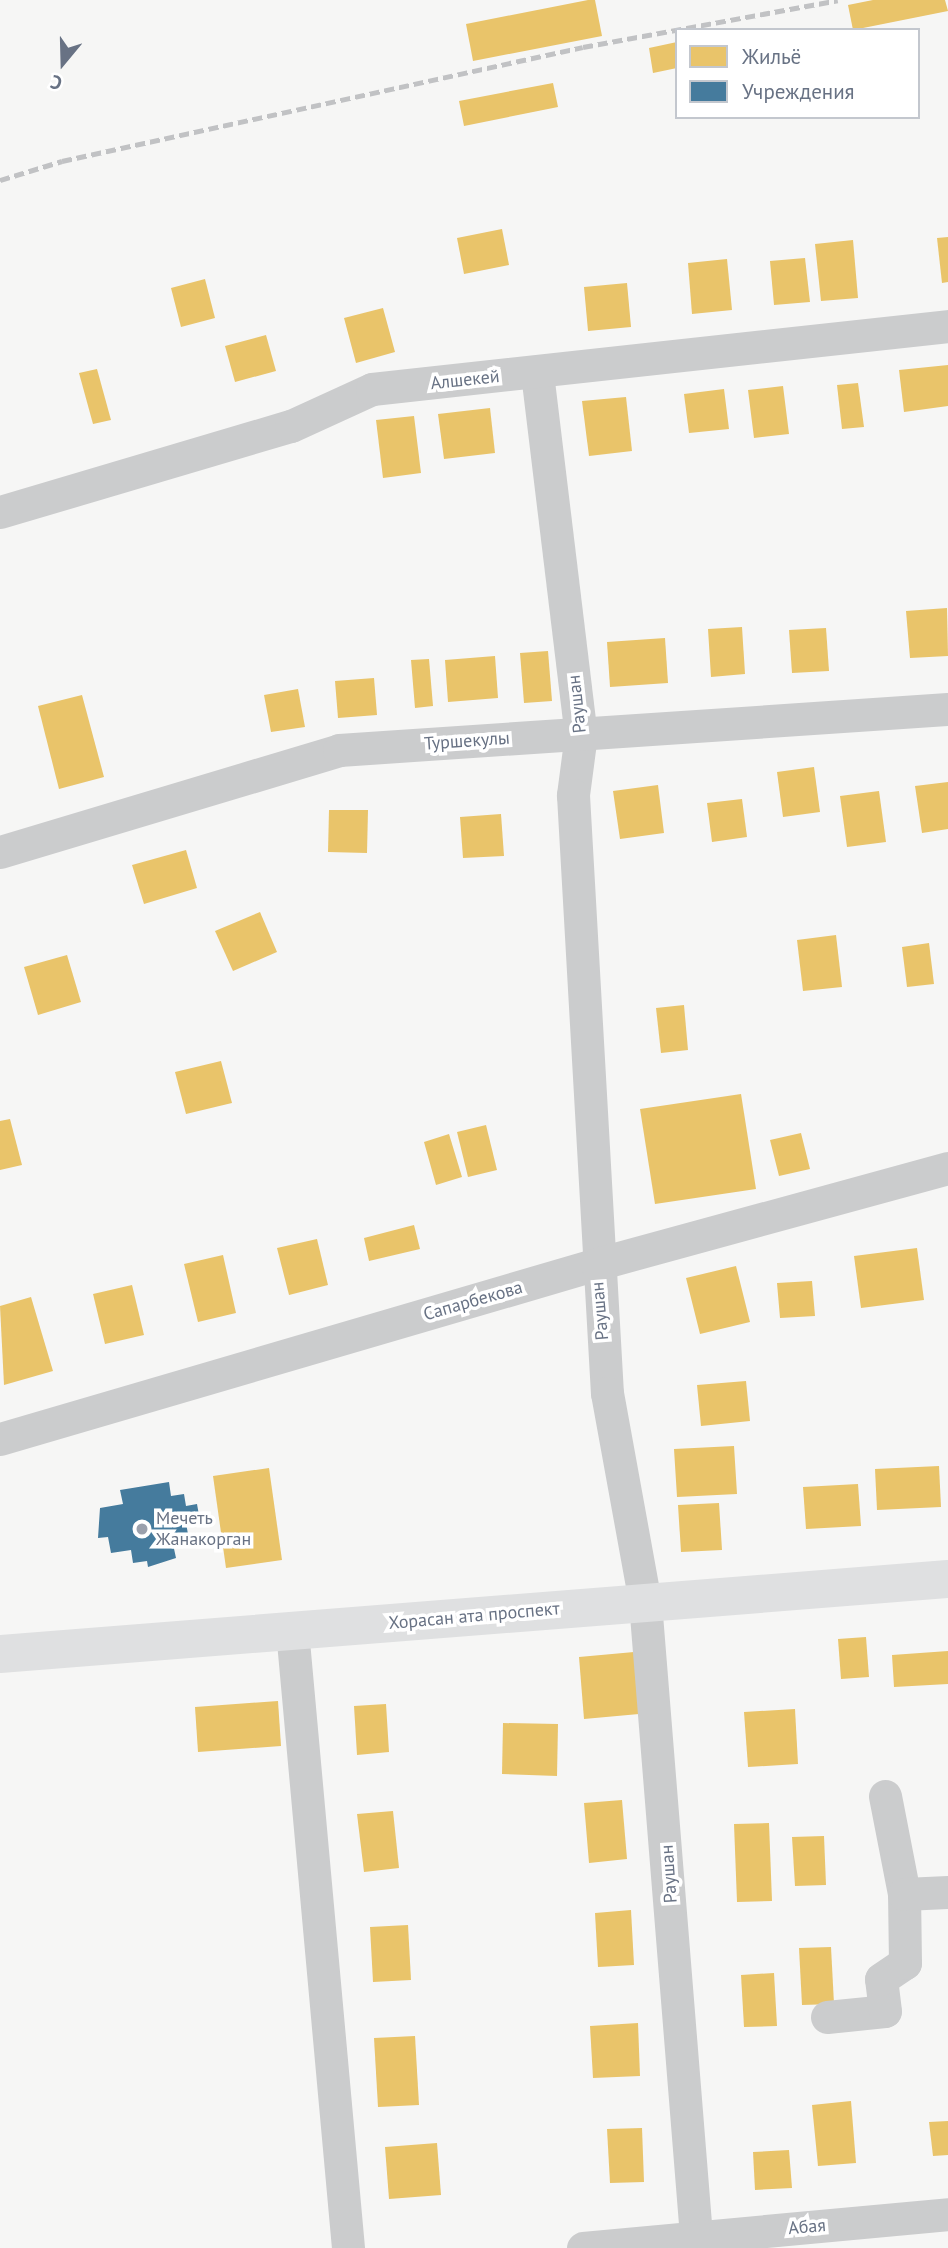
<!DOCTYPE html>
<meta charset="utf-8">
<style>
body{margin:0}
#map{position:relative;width:948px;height:2248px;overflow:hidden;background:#f6f6f5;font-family:"PT Sans",sans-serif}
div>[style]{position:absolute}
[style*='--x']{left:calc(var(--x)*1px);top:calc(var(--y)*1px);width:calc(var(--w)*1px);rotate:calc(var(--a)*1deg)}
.homes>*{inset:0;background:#e9c46a}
.public>*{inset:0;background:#457b9d}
.minor>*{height:33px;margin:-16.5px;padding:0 16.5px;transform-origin:16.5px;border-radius:16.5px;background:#cbcccd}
.major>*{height:38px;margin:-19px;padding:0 19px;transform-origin:19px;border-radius:19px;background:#dfe0e1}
.rail>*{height:5px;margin-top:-2.5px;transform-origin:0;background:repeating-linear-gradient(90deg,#c1c2c4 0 10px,transparent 0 15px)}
.dots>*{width:19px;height:19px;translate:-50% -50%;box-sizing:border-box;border:4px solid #fff;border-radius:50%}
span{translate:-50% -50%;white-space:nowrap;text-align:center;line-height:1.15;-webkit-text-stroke:7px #fff;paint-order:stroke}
.street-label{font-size:18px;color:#687284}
.poi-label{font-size:18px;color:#687284}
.left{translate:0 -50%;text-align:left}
.legend{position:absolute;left:675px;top:28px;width:245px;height:91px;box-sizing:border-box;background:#fff;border:2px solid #c3c7ce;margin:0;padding:9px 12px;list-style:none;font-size:21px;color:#687284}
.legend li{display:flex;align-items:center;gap:14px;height:35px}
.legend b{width:35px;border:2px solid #c3c7ce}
.north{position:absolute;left:28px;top:28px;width:70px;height:70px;-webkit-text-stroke:5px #fff;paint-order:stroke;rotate:199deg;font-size:19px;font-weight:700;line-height:28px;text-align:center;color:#687284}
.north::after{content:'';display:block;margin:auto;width:24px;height:32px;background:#687284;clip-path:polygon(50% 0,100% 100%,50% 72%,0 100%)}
</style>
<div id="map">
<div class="homes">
<i style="clip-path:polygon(588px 0,595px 0,602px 36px,473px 61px,466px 24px)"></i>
<i style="clip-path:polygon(873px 0,945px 0,948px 11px,853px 30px,848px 5px)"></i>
<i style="clip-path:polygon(677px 42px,677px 68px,653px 73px,649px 48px)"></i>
<i style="clip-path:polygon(553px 83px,558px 107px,464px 126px,459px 101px)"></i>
<i style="clip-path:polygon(502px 229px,509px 265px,464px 274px,457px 238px)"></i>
<i style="clip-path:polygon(948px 237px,948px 282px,942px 283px,937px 238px)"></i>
<i style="clip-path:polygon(853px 240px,858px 298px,821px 301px,815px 244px)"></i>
<i style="clip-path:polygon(805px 258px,810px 302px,774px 305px,770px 261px)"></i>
<i style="clip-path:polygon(727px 259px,732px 310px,692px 314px,688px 263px)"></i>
<i style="clip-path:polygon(205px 279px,215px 318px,181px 327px,171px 288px)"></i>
<i style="clip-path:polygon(627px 283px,631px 327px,588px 331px,584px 287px)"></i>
<i style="clip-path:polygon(383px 308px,395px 352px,356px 363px,344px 318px)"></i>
<i style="clip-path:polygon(266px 335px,276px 371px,235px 382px,225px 346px)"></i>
<i style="clip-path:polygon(948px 365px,948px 406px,904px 412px,899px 370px)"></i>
<i style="clip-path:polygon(97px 369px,111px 420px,93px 424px,79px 373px)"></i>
<i style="clip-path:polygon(858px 383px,864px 427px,842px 429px,837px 385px)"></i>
<i style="clip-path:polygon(783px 386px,789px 434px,754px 438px,748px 390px)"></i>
<i style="clip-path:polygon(724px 389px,729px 429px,689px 433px,684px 394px)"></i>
<i style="clip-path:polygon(626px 397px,632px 451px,589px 456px,582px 401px)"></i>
<i style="clip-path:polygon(490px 408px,495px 453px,444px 459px,438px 414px)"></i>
<i style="clip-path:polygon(414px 416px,421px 473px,383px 478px,376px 420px)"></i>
<i style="clip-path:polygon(947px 608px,948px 656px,910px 658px,906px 611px)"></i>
<i style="clip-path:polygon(742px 627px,745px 674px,711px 677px,708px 629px)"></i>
<i style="clip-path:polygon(826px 628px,829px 671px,792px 673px,789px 630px)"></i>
<i style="clip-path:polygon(665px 638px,668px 683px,610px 687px,607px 642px)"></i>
<i style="clip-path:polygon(548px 651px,552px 701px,524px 703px,520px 653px)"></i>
<i style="clip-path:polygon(495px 656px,498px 698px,448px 702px,445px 660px)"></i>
<i style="clip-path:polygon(429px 659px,433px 706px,415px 708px,411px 660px)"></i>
<i style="clip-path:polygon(374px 678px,377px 715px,338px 718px,335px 681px)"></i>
<i style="clip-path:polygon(298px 689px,305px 727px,271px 732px,264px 695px)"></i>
<i style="clip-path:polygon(82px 695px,104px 777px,59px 789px,38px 706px)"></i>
<i style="clip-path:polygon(814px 767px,820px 812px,783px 817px,777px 772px)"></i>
<i style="clip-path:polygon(948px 782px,948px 829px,922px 833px,915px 786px)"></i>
<i style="clip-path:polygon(658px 785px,664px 833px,620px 839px,613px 791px)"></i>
<i style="clip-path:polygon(879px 791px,886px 842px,847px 847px,840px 796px)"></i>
<i style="clip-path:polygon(742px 799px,747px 837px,712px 842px,707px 803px)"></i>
<i style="clip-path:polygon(329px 810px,368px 810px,367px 853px,328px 852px)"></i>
<i style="clip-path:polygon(501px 814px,504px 856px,463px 858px,460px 817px)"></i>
<i style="clip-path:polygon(186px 850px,197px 888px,144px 904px,132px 865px)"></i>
<i style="clip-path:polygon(260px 912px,277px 952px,233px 971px,215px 931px)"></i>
<i style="clip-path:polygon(836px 935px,842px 987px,803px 991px,797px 940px)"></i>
<i style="clip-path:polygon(929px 943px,934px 984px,907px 987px,902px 947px)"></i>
<i style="clip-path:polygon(67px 955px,81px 1002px,38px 1015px,24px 967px)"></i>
<i style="clip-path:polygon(684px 1005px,688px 1050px,661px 1053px,656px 1008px)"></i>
<i style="clip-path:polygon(221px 1061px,232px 1103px,186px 1114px,175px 1072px)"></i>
<i style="clip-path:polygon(741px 1094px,756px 1189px,655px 1204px,640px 1109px)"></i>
<i style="clip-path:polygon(10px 1119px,22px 1165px,0 1170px,0 1121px)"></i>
<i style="clip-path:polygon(486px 1125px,497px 1170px,468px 1177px,457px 1132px)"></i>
<i style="clip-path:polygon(801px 1133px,810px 1169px,779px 1176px,770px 1140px)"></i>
<i style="clip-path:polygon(449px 1134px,462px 1177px,436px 1185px,424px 1142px)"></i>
<i style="clip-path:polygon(414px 1225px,420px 1249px,369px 1261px,364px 1238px)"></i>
<i style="clip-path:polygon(317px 1239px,328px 1285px,289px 1295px,277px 1248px)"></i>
<i style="clip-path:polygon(917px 1248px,924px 1300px,861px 1308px,854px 1256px)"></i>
<i style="clip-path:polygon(223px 1255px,236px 1313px,198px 1322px,184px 1264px)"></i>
<i style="clip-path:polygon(736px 1266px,750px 1322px,700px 1334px,686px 1278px)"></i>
<i style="clip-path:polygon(812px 1281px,815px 1316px,780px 1318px,777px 1283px)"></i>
<i style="clip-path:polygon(132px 1285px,144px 1335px,105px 1344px,93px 1294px)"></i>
<i style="clip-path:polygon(31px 1297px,53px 1371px,4px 1385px,0 1306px)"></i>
<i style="clip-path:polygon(746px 1381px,750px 1421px,701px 1426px,697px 1385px)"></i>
<i style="clip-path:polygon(734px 1446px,737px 1494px,677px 1497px,674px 1449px)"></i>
<i style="clip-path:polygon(939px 1466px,941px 1507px,877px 1510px,875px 1469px)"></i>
<i style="clip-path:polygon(269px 1468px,282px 1560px,226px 1568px,213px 1476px)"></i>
<i style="clip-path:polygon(858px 1484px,861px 1526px,806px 1529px,803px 1487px)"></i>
<i style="clip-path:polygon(719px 1503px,722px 1550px,681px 1552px,678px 1505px)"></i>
<i style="clip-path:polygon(866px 1637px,869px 1677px,841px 1679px,838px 1639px)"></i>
<i style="clip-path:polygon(948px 1651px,948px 1684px,894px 1687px,892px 1655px)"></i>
<i style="clip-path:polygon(634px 1652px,639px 1714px,584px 1719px,579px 1657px)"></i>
<i style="clip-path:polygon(278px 1701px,281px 1746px,198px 1752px,195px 1707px)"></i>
<i style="clip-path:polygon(386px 1704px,389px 1752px,357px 1755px,354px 1706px)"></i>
<i style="clip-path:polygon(795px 1709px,798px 1764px,748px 1767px,744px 1712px)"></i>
<i style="clip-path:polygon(503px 1723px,558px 1724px,557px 1776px,502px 1774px)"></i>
<i style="clip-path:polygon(622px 1800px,627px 1859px,589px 1863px,584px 1803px)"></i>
<i style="clip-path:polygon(393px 1811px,399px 1868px,364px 1872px,357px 1814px)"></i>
<i style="clip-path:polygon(769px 1823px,772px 1901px,737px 1902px,734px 1824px)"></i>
<i style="clip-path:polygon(824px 1836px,826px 1885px,795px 1886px,792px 1837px)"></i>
<i style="clip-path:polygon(631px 1910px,634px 1965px,598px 1967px,595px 1913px)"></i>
<i style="clip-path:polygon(408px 1925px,411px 1980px,373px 1982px,370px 1927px)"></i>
<i style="clip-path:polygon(831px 1947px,834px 2004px,802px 2005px,799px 1948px)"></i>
<i style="clip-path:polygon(774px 1973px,777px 2026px,744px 2027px,741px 1975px)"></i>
<i style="clip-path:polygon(638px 2023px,640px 2076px,593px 2078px,590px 2026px)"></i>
<i style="clip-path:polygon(415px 2036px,419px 2105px,378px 2107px,374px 2038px)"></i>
<i style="clip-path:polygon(851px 2101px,856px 2163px,818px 2166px,812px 2105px)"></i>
<i style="clip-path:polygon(948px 2121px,948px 2155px,933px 2156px,929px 2122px)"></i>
<i style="clip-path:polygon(642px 2128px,644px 2182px,610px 2183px,607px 2129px)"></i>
<i style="clip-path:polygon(437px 2143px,441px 2195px,389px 2199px,385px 2147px)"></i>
<i style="clip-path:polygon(789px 2150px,792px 2188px,755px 2190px,753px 2152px)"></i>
</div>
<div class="public">
<i style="clip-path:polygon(169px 1482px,171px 1496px,184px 1494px,186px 1506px,197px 1504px,200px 1521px,186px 1523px,188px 1534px,181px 1535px,182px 1543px,173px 1544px,176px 1558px,148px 1567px,147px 1561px,133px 1563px,131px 1550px,111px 1553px,108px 1537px,98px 1538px,100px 1508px,123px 1504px,120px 1490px)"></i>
</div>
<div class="minor">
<i style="--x:537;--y:373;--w:364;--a:83.1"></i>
<i style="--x:581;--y:734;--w:62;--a:97.5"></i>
<i style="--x:573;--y:795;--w:599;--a:86.75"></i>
<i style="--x:607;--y:1393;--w:212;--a:79.7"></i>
<i style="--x:645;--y:1602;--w:648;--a:85.4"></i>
<i style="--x:0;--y:512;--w:303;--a:-16.5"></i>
<i style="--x:291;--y:426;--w:89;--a:-24.6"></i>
<i style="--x:372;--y:389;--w:579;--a:-6.24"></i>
<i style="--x:0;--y:852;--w:354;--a:-16.7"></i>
<i style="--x:339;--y:750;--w:610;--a:-3.85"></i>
<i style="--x:0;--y:1439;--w:622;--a:-16.34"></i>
<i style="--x:597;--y:1264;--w:364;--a:-15.3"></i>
<i style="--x:292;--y:1630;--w:621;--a:84.82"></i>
<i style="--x:885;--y:1796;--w:100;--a:79"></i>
<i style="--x:827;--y:2017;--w:58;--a:-5.9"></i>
<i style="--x:885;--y:2011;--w:32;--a:-97"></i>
<i style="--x:881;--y:1979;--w:29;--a:-34"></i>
<i style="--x:905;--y:1963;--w:69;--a:-90.8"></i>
<i style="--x:904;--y:1894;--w:44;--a:-2.6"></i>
<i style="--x:583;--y:2248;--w:367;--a:-5.3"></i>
</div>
<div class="major">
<i style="--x:0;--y:1654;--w:951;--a:-4.52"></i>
</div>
<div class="rail">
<i style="--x:0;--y:180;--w:65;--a:-17"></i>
<i style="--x:62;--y:161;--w:533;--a:-12.34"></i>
<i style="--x:583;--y:47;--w:259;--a:-10.4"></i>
</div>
<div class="dots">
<i style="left:142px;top:1529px;background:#9aa0ac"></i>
</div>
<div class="street-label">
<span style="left:465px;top:380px;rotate:-6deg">Алшекей</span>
<span style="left:577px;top:704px;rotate:-96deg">Раушан</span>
<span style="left:467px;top:741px;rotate:-4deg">Туршекулы</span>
<span style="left:473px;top:1301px;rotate:-16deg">Сапарбекова</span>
<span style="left:600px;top:1311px;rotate:-95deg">Раушан</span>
<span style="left:474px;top:1616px;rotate:-5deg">Хорасан ата проспект</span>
<span style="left:669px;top:1874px;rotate:-94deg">Раушан</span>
<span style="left:807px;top:2227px;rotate:-5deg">Абая</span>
</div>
<div class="poi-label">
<span class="left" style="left:156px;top:1529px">Мечеть<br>Жанакорган</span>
</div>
<ul class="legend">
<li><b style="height:19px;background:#e9c46a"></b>Жильё</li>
<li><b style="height:19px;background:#457b9d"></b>Учреждения</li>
</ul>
<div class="north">С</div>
</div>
